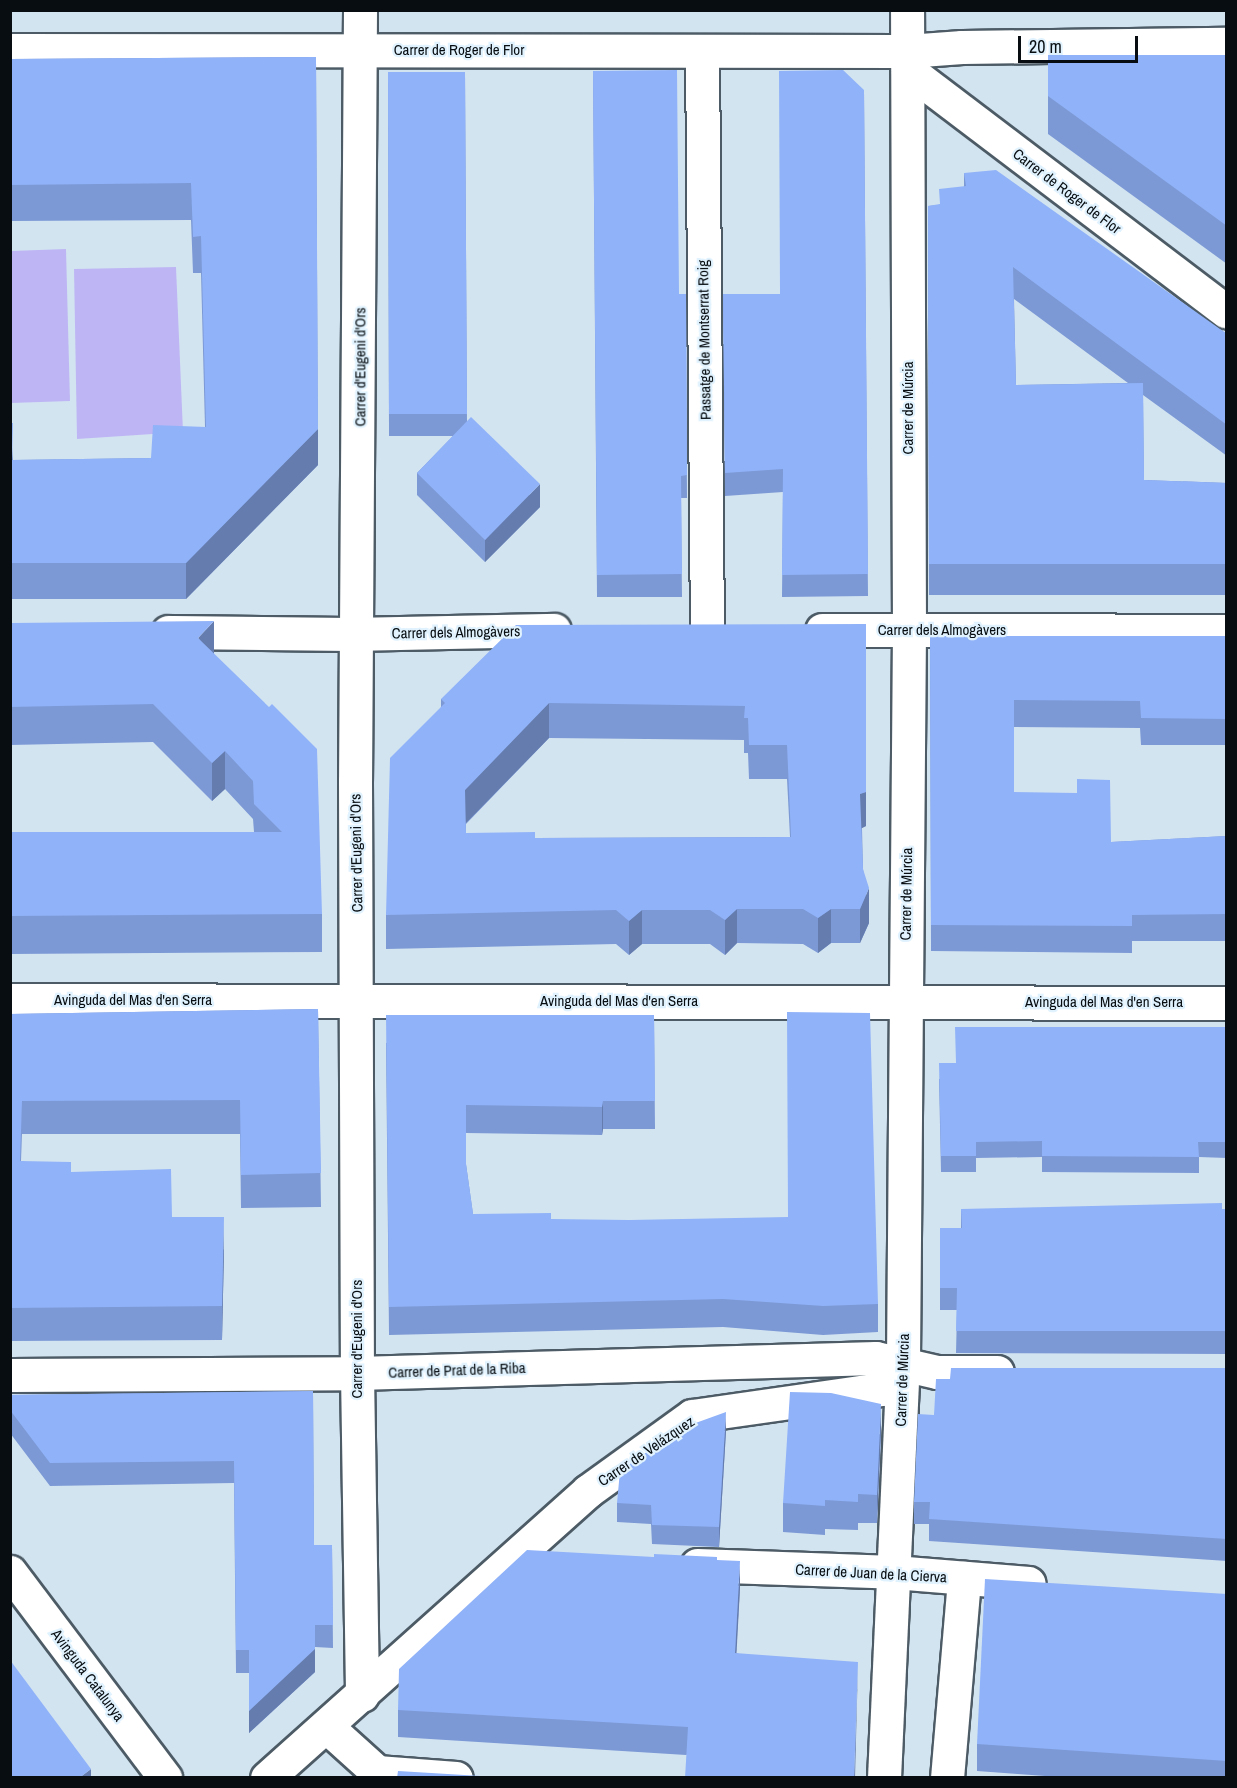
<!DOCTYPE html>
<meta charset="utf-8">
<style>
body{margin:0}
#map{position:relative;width:1237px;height:1788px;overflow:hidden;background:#d3e4f1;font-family:"Archivo Narrow",sans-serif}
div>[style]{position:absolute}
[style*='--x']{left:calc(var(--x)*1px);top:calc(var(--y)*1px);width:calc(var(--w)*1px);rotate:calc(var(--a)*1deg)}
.green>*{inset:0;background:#beb6f4}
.roads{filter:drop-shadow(2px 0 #4c5b65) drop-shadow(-2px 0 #4c5b65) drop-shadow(0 2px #4c5b65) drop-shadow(0 -2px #4c5b65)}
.pedestrian>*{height:33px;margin:-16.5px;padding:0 16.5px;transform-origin:16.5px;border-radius:16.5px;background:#fff}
.minor>*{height:33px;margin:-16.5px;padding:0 16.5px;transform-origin:16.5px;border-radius:16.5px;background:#fff}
.wall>*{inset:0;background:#7c99d5}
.shaded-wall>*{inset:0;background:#657dae}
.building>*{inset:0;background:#90b2f8}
span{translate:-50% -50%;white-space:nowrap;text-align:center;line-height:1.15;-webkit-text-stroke:4.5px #e0f2fe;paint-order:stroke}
.street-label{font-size:15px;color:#070d11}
.frame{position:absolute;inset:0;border:12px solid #070d11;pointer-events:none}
.scale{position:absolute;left:1018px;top:36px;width:120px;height:27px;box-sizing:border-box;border:3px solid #070d11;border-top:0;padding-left:8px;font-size:18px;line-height:21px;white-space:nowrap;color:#070d11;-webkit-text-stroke:4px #e0f2fe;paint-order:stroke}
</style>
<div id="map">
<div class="green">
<i style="clip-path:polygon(66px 249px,70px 401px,11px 403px,11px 251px)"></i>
<i style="clip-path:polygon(176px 267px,183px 432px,77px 439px,74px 269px)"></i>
</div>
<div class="roads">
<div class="pedestrian">
<i style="--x:168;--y:632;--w:187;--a:0.6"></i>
</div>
<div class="minor">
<i style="--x:360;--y:10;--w:771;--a:90.37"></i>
<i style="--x:355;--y:781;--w:592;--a:89.81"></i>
<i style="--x:357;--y:1373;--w:322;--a:89.1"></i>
<i style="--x:10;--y:50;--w:897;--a:0.06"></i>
<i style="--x:907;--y:51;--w:55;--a:-4.2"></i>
<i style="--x:962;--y:47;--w:264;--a:-0.7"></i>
<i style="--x:702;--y:51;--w:579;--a:89.51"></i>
<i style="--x:908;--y:70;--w:399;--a:37.2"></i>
<i style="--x:822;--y:630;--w:404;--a:0.1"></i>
<i style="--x:355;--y:634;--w:199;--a:-1.2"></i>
<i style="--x:10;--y:1000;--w:1216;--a:0.14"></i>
<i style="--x:10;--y:1375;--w:347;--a:-0.3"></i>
<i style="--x:357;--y:1373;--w:519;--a:-1.66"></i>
<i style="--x:876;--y:1358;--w:63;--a:12.9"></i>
<i style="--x:937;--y:1372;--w:60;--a:0"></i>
<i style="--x:697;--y:1565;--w:197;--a:2"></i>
<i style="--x:894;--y:1572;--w:135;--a:4.7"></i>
<i style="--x:10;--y:1572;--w:258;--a:53"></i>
<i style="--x:326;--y:1726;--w:69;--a:42"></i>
<i style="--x:377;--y:1772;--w:79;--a:4.3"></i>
<i style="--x:267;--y:1778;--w:431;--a:-41.8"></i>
<i style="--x:588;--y:1491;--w:128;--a:-35.8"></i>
<i style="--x:692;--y:1416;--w:192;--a:-8.1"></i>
<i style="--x:882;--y:1389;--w:35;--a:-53"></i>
<i style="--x:884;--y:1778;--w:417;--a:-87.4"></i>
<i style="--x:903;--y:1361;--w:731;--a:-89.53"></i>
<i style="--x:909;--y:630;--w:620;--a:-90.18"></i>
<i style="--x:947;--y:1778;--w:201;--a:-85.1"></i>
</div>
</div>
<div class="wall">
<i style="clip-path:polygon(1048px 55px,1227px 55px,1227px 264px,1048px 134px)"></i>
<i style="clip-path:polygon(316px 57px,318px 465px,186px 599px,10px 599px,10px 423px,13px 460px,151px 458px,205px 427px,201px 273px,193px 273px,191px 220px,10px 221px,10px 59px)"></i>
<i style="clip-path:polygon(593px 71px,679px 294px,686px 294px,687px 498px,681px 498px,682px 597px,597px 597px)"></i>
<i style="clip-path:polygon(388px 72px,465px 72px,467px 422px,540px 507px,485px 562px,417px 495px,417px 473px,453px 436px,389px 436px)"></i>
<i style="clip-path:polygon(864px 90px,868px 596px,782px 597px,783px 492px,725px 496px,723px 294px,780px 294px)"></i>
<i style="clip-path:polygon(evenodd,964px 173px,1227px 334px,1227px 456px,1143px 395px,1144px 480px,1227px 483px,1227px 595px,929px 595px,928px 206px,939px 205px,964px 187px,964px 173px,1014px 299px,1128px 383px,1016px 385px,1014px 299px)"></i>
<i style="clip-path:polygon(10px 623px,214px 654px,322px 914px,322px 952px,10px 954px,10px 832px,254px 832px,253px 819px,225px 789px,212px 801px,153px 742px,10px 745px)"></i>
<i style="clip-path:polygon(evenodd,866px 624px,866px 826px,862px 828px,863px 869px,869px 923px,860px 943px,831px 943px,818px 953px,803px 944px,737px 943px,725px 955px,710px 944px,642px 944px,629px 955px,616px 944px,386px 949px,386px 915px,441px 707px,441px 699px,866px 624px,549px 738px,744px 740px,744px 753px,748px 753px,749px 779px,787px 779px,790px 837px,535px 838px,466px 833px,466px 824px,549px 738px)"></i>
<i style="clip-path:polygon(930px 636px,1227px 636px,1227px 745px,1141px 745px,1140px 728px,1014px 727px,1014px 792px,1111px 842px,1227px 836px,1227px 941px,1132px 941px,1132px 953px,931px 951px)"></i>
<i style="clip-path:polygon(318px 1009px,321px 1207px,241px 1208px,240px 1134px,22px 1134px,21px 1161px,71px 1172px,172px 1217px,224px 1250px,222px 1340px,10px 1341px,10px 1014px)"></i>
<i style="clip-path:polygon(654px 1015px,655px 1129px,603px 1129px,602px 1135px,466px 1133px,466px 1164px,473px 1214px,551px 1219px,878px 1304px,878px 1332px,823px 1335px,723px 1327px,389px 1335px,386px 1043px)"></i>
<i style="clip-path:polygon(1227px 1027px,1227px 1158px,1199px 1157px,1199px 1173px,1042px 1172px,1042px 1157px,976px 1158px,976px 1172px,941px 1172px,939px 1079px)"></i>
<i style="clip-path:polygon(961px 1209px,1227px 1209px,1227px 1354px,956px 1353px,957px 1310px,940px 1310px,940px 1228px,961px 1228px)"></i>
<i style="clip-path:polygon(1227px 1368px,1227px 1561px,929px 1541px,929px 1524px,914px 1524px,914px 1502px,934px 1415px,950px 1379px)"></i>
<i style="clip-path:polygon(313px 1391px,314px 1545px,332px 1545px,333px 1648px,315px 1647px,315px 1672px,249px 1733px,249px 1673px,236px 1673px,234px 1483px,50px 1486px,10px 1433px,10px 1395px)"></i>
<i style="clip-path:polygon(726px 1431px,719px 1547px,652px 1544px,651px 1524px,617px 1522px,617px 1503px)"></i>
<i style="clip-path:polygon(881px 1433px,877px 1523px,858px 1523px,858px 1530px,825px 1529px,825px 1535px,783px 1532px,783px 1503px)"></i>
<i style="clip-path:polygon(654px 1557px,717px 1560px,740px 1588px,736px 1653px,858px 1690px,686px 1755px,398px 1737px,398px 1710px)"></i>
<i style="clip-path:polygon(1227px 1594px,1227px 1778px,1072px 1778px,977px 1771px,977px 1744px)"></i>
</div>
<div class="shaded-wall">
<i style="clip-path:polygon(318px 429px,318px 465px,186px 599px,186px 563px)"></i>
<i style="clip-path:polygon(540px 484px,540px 507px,485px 562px,485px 540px)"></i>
<i style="clip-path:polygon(214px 621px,214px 659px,198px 638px)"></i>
<i style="clip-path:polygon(549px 703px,549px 738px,465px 824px,465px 790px)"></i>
<i style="clip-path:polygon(225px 751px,225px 789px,212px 801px,212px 763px)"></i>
<i style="clip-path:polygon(866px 792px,866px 826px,860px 829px,860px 794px)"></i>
<i style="clip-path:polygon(869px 888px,869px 923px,860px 943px,860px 909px)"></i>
<i style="clip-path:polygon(737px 909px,737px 943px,725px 955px,725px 920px)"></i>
<i style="clip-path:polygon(831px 909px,831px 943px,818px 953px,818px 918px)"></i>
<i style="clip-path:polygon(642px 910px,642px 944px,629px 955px,629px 921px)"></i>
<i style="clip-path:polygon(603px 1101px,603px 1129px,602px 1135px,602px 1107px)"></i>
<i style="clip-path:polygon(224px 1217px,224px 1250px,222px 1340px,222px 1306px)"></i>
<i style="clip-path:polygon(881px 1404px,881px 1433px,877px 1523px,877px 1495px)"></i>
<i style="clip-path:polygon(726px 1412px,726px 1431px,719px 1547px,719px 1527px)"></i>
<i style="clip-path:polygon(740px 1561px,740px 1588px,735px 1681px,735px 1653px)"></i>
<i style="clip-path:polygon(315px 1625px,315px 1672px,249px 1733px,249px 1711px)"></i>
<i style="clip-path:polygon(858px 1662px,855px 1778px,854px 1778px)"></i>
<i style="clip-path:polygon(91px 1769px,91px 1778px,79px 1778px)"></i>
</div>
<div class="building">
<i style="clip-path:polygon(1048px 55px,1227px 55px,1227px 226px,1048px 96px)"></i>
<i style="clip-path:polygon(316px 57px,318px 429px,186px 563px,10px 563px,10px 423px,13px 423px,12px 460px,151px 458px,153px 425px,206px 427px,201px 236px,193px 237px,191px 183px,10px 185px,10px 59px)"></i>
<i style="clip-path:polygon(677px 70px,679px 294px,686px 294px,687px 475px,681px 476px,682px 574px,597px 575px,593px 71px)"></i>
<i style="clip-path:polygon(843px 70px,864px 90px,868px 574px,782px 575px,783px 469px,725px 473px,723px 294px,780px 294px,779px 71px)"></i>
<i style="clip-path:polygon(388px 72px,465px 72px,467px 414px,389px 414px)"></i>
<i style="clip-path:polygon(996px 170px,1227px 334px,1227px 425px,1013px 267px,1016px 385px,1143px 383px,1144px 480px,1227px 483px,1227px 564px,929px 564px,928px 206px,940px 204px,939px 189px,966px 186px,964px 173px)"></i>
<i style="clip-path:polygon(471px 417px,540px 484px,485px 540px,417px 473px)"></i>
<i style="clip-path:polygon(214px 621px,198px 638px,269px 707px,272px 704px,317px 749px,322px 914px,10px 916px,10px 832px,282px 832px,254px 804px,253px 781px,225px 751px,212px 763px,153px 704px,10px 707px,10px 623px)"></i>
<i style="clip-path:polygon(evenodd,866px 624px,866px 792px,860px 794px,863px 869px,869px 888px,860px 909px,831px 909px,818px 918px,803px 909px,737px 909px,725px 920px,710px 910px,642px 910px,629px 921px,616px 910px,386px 915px,390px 758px,445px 703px,441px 699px,516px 625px,866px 624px,549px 703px,745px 706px,744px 718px,748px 718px,749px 745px,787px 745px,791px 837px,535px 838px,535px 832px,466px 833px,465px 790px,549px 703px)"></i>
<i style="clip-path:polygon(930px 636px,1227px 636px,1227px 719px,1141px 718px,1140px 701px,1014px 700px,1014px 792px,1077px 793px,1077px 779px,1110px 780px,1111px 842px,1227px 836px,1227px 914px,1132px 915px,1132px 926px,931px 925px)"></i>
<i style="clip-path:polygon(318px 1009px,321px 1173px,241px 1175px,240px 1100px,22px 1101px,20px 1161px,71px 1162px,71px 1172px,171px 1169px,172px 1217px,224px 1217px,222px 1306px,10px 1308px,10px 1014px)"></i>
<i style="clip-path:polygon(787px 1012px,870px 1013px,878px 1304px,823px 1306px,723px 1299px,389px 1307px,386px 1015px,654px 1015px,655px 1101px,603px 1101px,602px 1107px,466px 1105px,466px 1164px,473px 1214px,551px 1213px,551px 1219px,629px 1220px,788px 1217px)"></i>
<i style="clip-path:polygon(955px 1027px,1227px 1027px,1227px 1142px,1198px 1142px,1199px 1157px,1042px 1156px,1042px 1141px,976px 1142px,976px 1156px,941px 1156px,939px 1063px,956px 1063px)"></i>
<i style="clip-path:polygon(1222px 1203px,1222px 1209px,1227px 1209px,1227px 1331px,956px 1331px,957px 1288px,940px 1288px,940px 1228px,962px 1228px,961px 1209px)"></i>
<i style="clip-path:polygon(951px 1368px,1227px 1368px,1227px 1539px,929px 1519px,930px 1502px,914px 1502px,918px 1414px,934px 1415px,936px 1379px,950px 1379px)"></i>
<i style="clip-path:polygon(313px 1391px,314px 1545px,332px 1545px,333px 1625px,315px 1625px,315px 1649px,249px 1711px,249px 1650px,236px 1650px,234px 1461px,50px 1463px,10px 1410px,10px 1395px)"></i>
<i style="clip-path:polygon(790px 1392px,831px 1393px,881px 1404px,877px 1495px,858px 1494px,858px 1502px,825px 1500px,825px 1506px,783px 1503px)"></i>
<i style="clip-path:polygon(726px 1412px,719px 1527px,652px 1525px,651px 1505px,617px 1503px,620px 1471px,679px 1429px)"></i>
<i style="clip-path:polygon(527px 1550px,654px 1557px,654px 1554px,717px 1557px,717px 1560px,740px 1561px,735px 1653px,858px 1662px,854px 1778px,685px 1778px,688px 1727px,398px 1710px,399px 1669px)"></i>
<i style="clip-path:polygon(985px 1579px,1227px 1594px,1227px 1761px,977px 1744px)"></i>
<i style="clip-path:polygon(10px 1660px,91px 1769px,79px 1778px,10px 1778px)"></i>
<i style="clip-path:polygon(398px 1771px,514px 1778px,397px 1778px)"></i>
</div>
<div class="street-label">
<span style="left:459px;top:50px">Carrer de Roger de Flor</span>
<span style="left:1067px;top:191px;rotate:37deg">Carrer de Roger de Flor</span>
<span style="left:704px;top:340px;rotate:-91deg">Passatge de Montserrat Roig</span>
<span style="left:360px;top:367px;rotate:-90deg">Carrer d'Eugeni d'Ors</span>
<span style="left:908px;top:408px;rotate:-90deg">Carrer de Múrcia</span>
<span style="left:942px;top:630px">Carrer dels Almogàvers</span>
<span style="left:456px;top:632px;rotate:-1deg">Carrer dels Almogàvers</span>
<span style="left:356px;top:853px;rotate:-91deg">Carrer d'Eugeni d'Ors</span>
<span style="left:906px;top:894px;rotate:-89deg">Carrer de Múrcia</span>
<span style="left:133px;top:1000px">Avinguda del Mas d'en Serra</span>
<span style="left:619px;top:1001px">Avinguda del Mas d'en Serra</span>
<span style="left:1104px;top:1002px">Avinguda del Mas d'en Serra</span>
<span style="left:357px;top:1339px;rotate:-90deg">Carrer d'Eugeni d'Ors</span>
<span style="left:457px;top:1370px;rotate:-2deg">Carrer de Prat de la Riba</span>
<span style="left:902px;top:1380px;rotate:-88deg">Carrer de Múrcia</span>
<span style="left:646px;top:1451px;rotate:-34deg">Carrer de Velázquez</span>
<span style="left:871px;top:1573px;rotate:3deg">Carrer de Juan de la Cierva</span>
<span style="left:88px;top:1675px;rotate:53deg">Avinguda Catalunya</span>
</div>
<div class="frame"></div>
<div class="scale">20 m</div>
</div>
